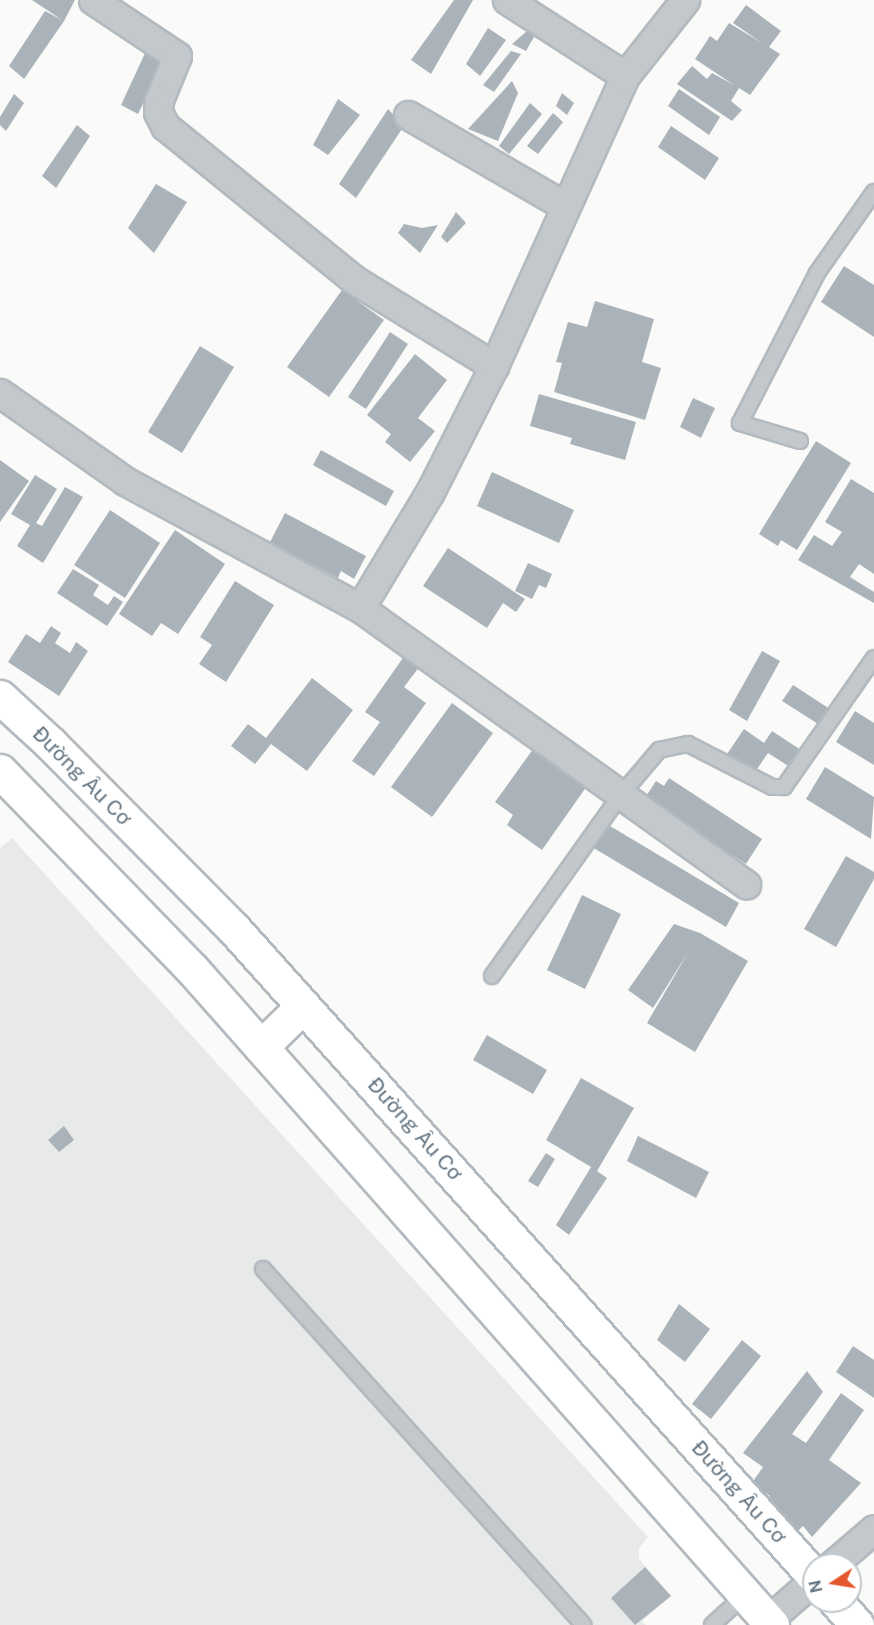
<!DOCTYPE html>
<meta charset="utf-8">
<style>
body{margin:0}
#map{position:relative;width:874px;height:1625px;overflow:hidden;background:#fafaf8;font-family:"Public Sans",sans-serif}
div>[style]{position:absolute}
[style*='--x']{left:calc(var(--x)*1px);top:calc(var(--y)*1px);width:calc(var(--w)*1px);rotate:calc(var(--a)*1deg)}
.built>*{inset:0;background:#e8e9e9}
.building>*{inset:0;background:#aab3b9}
.roads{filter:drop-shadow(2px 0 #b3babf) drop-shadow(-2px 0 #b3babf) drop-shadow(0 2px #b3babf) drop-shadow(0 -2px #b3babf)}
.lane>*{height:14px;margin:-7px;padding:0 7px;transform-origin:7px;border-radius:7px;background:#c3c8cc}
.street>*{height:27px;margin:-13.5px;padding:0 13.5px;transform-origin:13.5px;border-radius:13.5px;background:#c3c8cc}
.secondary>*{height:33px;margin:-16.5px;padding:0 16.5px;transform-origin:16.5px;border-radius:16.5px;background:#fff}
span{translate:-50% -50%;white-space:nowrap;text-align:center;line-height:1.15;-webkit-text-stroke:6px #fff;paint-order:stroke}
.street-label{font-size:21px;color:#657683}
.north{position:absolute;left:802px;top:1553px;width:60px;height:60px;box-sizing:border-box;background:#fff;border:2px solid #c1c8cd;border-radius:50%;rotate:258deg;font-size:16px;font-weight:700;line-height:24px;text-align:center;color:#657683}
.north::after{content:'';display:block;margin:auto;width:21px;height:27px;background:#e4572e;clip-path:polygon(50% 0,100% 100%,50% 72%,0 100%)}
</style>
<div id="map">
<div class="built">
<i style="clip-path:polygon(12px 838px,648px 1537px,639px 1548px,639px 1559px,671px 1596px,642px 1621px,646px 1625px,0 1625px,0 848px)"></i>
</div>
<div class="building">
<i style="clip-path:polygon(32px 0,75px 0,64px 21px,24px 79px,9px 66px,45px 11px,62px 20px)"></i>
<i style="clip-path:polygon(454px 0,473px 0,431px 74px,411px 60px)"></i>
<i style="clip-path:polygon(746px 5px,781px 31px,769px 47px,780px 54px,750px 95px,739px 88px,731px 101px,742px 110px,732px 121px,677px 84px,692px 66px,707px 79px,712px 73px,734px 85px,695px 59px,710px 36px,717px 41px,729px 23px,762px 43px,733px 23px)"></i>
<i style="clip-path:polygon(488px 28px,506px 40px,480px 76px,466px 64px)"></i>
<i style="clip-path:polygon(527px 31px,535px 35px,526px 51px,512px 44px)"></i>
<i style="clip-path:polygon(147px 49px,163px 63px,138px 114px,121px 105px)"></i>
<i style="clip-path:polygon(511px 51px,521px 54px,494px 92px,483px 85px)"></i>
<i style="clip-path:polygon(512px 81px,518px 93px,498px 141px,468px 129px)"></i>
<i style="clip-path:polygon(679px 89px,720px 117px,709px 135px,668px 106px)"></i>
<i style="clip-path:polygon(562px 93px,574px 103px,567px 115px,556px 106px)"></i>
<i style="clip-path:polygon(14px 94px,24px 103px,6px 131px,0 125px,0 117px)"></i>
<i style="clip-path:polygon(338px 99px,360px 115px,328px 155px,313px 145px)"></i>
<i style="clip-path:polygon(530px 103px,542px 114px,509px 154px,499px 146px)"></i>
<i style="clip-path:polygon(388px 109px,404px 126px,356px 198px,339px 184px)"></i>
<i style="clip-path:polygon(553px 113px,563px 122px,538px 154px,527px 146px)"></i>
<i style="clip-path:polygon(77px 125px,90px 136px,56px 188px,42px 176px)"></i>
<i style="clip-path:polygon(671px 126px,719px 158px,705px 180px,658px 147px)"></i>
<i style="clip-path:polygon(156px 184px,187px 202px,154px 253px,128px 228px)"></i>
<i style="clip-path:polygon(456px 212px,466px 223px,447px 243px,441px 237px)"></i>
<i style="clip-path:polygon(404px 224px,422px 228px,438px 225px,420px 253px,398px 233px)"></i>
<i style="clip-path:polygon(844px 266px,874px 285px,874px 337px,821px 302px)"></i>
<i style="clip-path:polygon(342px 290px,384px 320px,329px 397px,287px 367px)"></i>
<i style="clip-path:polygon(595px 301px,654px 319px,642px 362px,661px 368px,645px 420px,554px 392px,562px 363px,556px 362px,568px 322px,587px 327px)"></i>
<i style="clip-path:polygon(390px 332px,408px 344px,366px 409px,348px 397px)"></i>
<i style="clip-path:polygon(200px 346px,234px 367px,182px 453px,148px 432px)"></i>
<i style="clip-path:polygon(415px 354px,447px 380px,418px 418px,435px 431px,410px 462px,385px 442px,391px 434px,367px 415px)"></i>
<i style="clip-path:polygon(539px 394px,636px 422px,625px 460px,570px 444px,572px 438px,530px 426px)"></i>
<i style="clip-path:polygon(693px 398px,715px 408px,701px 438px,680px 427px)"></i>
<i style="clip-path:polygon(816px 441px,851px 463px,797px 550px,781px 540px,778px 546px,759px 534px)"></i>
<i style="clip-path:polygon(321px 450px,394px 491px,386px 506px,313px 465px)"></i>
<i style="clip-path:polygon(0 460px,29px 481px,0 522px)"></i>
<i style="clip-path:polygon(492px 472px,574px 510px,559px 543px,477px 506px)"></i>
<i style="clip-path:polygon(35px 475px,57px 489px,36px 523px,42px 526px,65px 487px,83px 497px,43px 563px,17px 546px,30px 525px,11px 514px)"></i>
<i style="clip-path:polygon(851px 479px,874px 493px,874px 574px,859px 564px,850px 577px,874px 592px,874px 603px,798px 560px,814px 535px,832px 546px,842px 532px,825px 522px)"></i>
<i style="clip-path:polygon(110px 510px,160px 543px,125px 598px,74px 565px)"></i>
<i style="clip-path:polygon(285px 513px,366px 556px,354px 579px,341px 571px,338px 578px,270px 542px)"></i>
<i style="clip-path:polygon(175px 530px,225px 564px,178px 634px,161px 623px,152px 636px,119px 614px)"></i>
<i style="clip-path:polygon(448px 548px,525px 599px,516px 612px,503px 603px,487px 628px,423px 586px)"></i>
<i style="clip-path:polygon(528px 563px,552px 574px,546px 588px,539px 585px,532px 599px,515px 591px)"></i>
<i style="clip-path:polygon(73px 569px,99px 585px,93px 595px,108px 605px,114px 596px,123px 602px,107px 626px,57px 593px)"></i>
<i style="clip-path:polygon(235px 581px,274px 605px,226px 682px,199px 664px,212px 645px,200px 637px)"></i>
<i style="clip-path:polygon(51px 626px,61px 633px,55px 643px,70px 653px,76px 642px,88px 651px,59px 696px,8px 662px,26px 634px,40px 643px)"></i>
<i style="clip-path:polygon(762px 651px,780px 661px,747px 721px,729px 710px)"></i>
<i style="clip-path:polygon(405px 655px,420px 666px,404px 687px,426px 703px,374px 776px,352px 761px,380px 722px,365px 712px)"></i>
<i style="clip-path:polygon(312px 678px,353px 710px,307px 771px,271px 744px,255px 764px,231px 746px,248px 724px,266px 738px)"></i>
<i style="clip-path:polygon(793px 685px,836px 713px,826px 729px,782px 701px)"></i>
<i style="clip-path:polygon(452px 703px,493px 733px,432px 817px,391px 787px)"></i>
<i style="clip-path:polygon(855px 711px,874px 723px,874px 765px,836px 742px)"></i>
<i style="clip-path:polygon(744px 729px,764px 743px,772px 731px,804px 752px,793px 769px,768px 753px,755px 772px,727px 754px)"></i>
<i style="clip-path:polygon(536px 745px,589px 783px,542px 850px,507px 825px,513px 815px,495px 802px)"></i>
<i style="clip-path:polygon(825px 767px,874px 797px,871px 839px,806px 799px)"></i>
<i style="clip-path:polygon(669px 778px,762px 839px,746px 864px,645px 798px,656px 781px,664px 786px)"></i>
<i style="clip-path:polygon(605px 823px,739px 903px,726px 927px,592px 847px)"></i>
<i style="clip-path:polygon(846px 856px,874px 872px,874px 879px,836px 947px,804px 929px)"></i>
<i style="clip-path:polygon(582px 895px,621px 914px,585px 989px,547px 970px)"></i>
<i style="clip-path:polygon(674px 924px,700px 933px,748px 961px,695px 1052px,647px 1023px,689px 951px,653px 1008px,628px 990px)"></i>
<i style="clip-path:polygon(487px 1035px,547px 1070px,533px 1094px,473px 1060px)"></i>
<i style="clip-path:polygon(581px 1078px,634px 1108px,597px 1171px,607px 1178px,569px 1235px,556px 1225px,591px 1167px,546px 1140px)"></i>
<i style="clip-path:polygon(64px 1126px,74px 1140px,59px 1152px,48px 1140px)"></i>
<i style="clip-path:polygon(638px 1136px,709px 1172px,696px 1198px,627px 1161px)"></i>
<i style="clip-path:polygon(546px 1153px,555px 1159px,538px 1187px,528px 1181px)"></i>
<i style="clip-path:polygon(679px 1304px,710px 1329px,685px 1362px,657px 1340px)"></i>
<i style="clip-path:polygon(742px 1340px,761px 1356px,711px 1419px,692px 1404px)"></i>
<i style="clip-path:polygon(853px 1346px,874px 1360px,874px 1398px,836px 1372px)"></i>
<i style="clip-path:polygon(807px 1371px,823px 1392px,792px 1434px,806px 1443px,841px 1393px,864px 1410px,829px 1460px,861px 1483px,812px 1537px,803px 1526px,796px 1533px,760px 1506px,770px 1496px,751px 1484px,763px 1467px,743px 1453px)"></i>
<i style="clip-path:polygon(645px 1567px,671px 1596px,635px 1625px,611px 1598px)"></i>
</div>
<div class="roads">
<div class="lane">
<i style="--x:800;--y:441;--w:63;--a:-163.3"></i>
<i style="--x:740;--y:423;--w:169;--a:-62.8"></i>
<i style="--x:817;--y:273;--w:99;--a:-54.9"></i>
<i style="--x:492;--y:976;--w:219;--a:-54.6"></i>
<i style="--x:619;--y:797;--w:62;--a:-49.6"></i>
<i style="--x:659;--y:750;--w:30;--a:-12"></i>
<i style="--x:688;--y:744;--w:94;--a:27.1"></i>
<i style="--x:772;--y:787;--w:12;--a:0"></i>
<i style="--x:784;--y:787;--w:157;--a:-55.1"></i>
<i style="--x:263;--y:1269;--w:479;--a:48"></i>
<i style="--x:712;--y:1625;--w:45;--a:-42.3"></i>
</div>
<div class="street">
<i style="--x:93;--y:0;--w:101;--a:33.7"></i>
<i style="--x:177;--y:56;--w:48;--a:112.2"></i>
<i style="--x:159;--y:100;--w:12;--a:95"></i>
<i style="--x:158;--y:112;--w:16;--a:63"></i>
<i style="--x:165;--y:126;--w:242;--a:39.1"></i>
<i style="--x:353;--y:279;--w:166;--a:31.7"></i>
<i style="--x:507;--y:0;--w:140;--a:32.8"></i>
<i style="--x:408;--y:115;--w:181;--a:30.1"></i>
<i style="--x:0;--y:393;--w:153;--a:35.1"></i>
<i style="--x:125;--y:481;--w:267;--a:28.4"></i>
<i style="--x:360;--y:608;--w:475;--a:35.6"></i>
<i style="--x:360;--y:608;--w:135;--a:-58.9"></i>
<i style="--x:430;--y:492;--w:141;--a:-63.1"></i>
<i style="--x:494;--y:366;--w:318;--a:-65.7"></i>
<i style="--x:625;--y:76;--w:97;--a:-51.7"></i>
<i style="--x:832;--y:1565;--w:55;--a:-40.6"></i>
<i style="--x:768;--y:1620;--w:61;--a:-41"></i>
</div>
<div class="secondary">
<i style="--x:0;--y:697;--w:69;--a:42.7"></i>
<i style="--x:51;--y:744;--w:260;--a:45.3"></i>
<i style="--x:234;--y:929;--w:869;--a:48.13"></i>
<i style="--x:0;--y:771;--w:276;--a:45.9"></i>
<i style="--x:192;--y:969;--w:876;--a:48.52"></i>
<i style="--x:261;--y:1047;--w:59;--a:-44.3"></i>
<i style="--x:836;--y:1601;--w:32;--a:49"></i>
</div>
</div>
<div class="street-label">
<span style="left:82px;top:776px;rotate:45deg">Đường Âu Cơ</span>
<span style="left:415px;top:1129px;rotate:48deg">Đường Âu Cơ</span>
<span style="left:739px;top:1492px;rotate:48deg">Đường Âu Cơ</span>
</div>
<div class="north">N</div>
</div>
